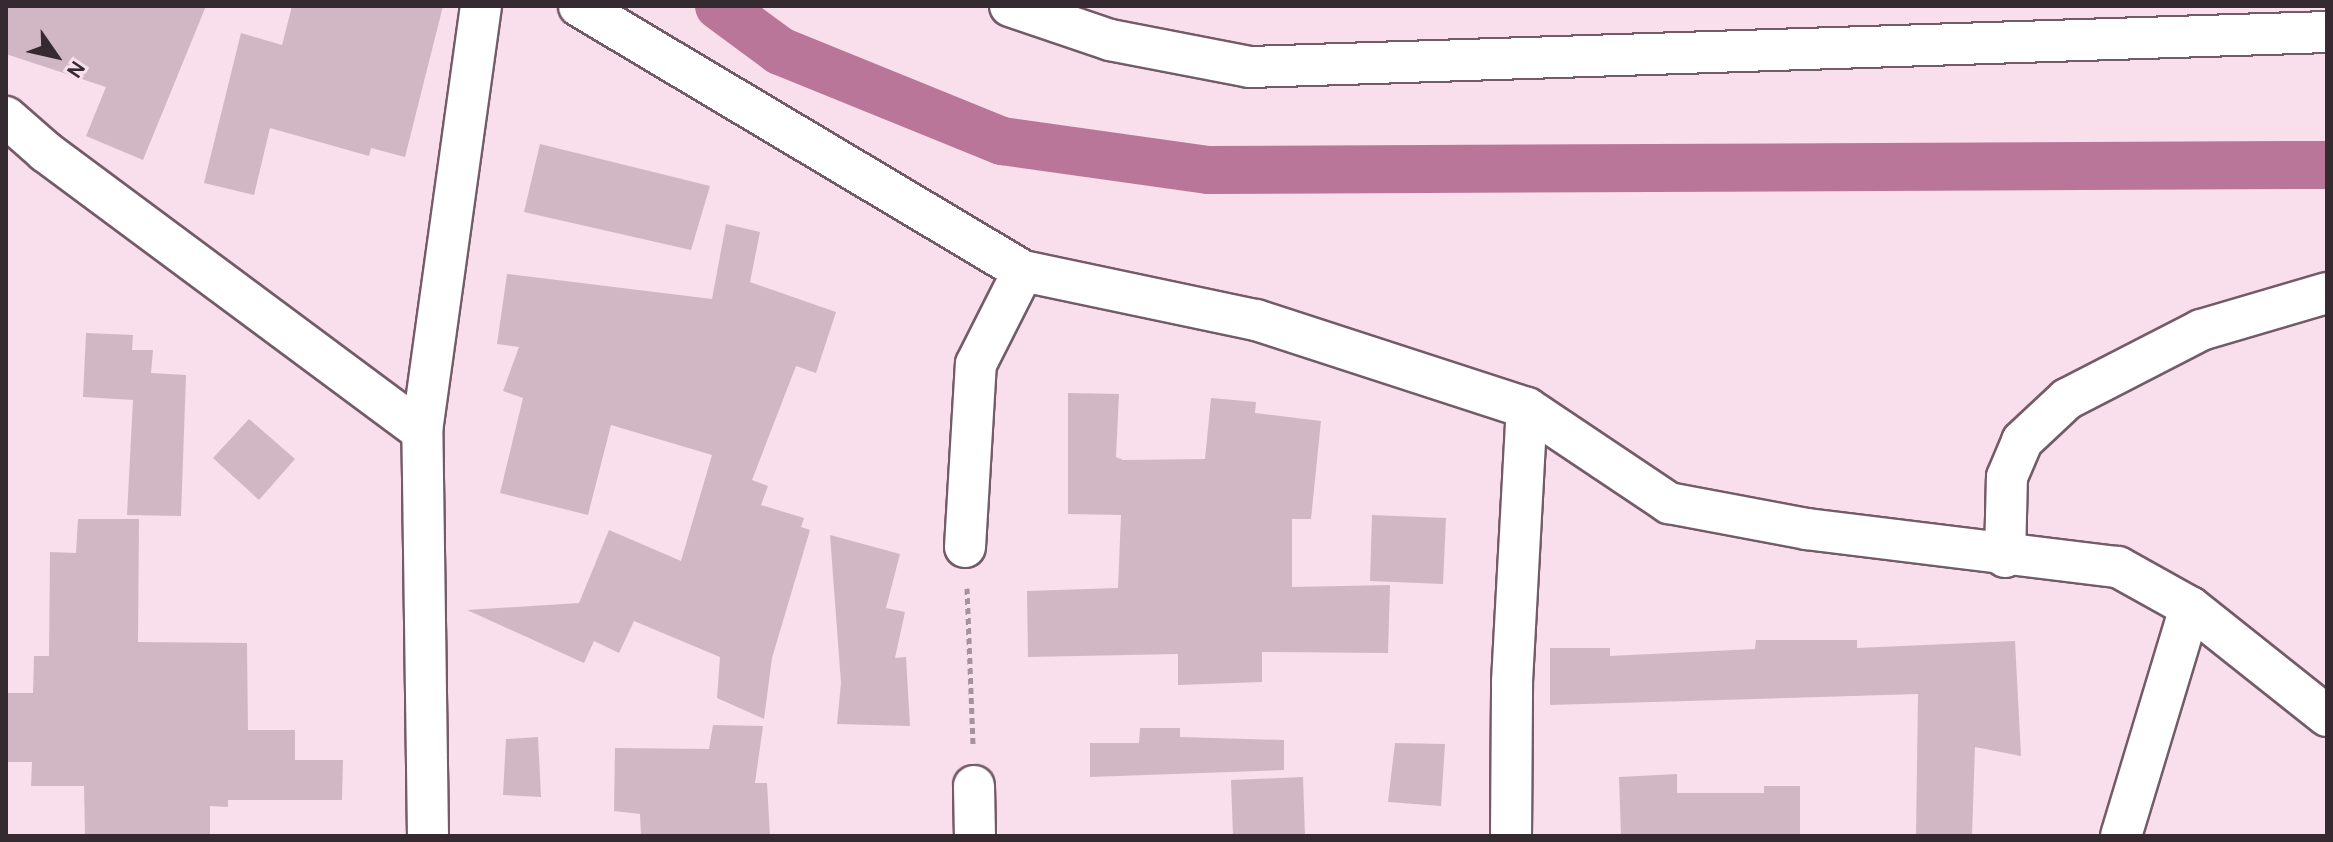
<!DOCTYPE html>
<style>
body{margin:0}
#map{position:relative;width:2333px;height:842px;overflow:hidden;background:#f9deeb;font-family:Karla,sans-serif}
div>[style]{position:absolute}
[style*='--x']{left:calc(var(--x)*1px);top:calc(var(--y)*1px);width:calc(var(--w)*1px);rotate:calc(var(--a)*1deg)}
.canal>*{height:48px;margin:-24px;padding:0 24px;transform-origin:24px;border-radius:24px;background:#b97699}
.building>*{inset:0;background:#d1b7c4}
.path>*{height:5px;margin-top:-2.5px;transform-origin:0;background:repeating-linear-gradient(90deg,#a5929b 0 6px,transparent 0 10px)}
.roads{filter:drop-shadow(2px 0 #735c68) drop-shadow(-2px 0 #735c68) drop-shadow(0 2px #735c68) drop-shadow(0 -2px #735c68)}
.street>*{height:40px;margin:-20px;padding:0 20px;transform-origin:20px;border-radius:20px;background:#fff}
span{translate:-50% -50%;white-space:nowrap;text-align:center;line-height:1.15;-webkit-text-stroke:6px #f9deeb;paint-order:stroke}
.frame{position:absolute;inset:0;border:8px solid #342a2f;pointer-events:none}
.north{position:absolute;left:16px;top:16px;width:80px;height:80px;-webkit-text-stroke:6px #f9deeb;paint-order:stroke;rotate:124deg;font-size:22px;font-weight:700;line-height:32px;text-align:center;color:#342a2f}
.north::after{content:'';display:block;margin:auto;width:28px;height:36px;background:#342a2f;clip-path:polygon(50% 0,100% 100%,50% 72%,0 100%)}
</style>
<div id="map">
<div class="canal">
<i style="--x:719;--y:6;--w:76;--a:36.4"></i>
<i style="--x:780;--y:51;--w:240;--a:22.1"></i>
<i style="--x:1002;--y:141;--w:208;--a:8"></i>
<i style="--x:1208;--y:170;--w:1119;--a:-0.26"></i>
</div>
<div class="building">
<i style="clip-path:polygon(6px 6px,206px 6px,143px 160px,86px 136px,106px 87px,6px 54px)"></i>
<i style="clip-path:polygon(292px 6px,443px 6px,405px 157px,371px 148px,369px 156px,270px 128px,254px 195px,204px 183px,241px 33px,282px 45px)"></i>
<i style="clip-path:polygon(540px 144px,710px 186px,691px 250px,524px 212px)"></i>
<i style="clip-path:polygon(726px 224px,760px 232px,750px 282px,836px 312px,816px 373px,796px 366px,752px 480px,768px 486px,761px 505px,804px 518px,801px 527px,810px 530px,772px 658px,764px 719px,717px 698px,720px 657px,634px 621px,619px 653px,594px 641px,584px 663px,467px 610px,579px 603px,609px 530px,681px 561px,712px 455px,611px 425px,588px 515px,500px 493px,523px 398px,503px 391px,519px 347px,497px 344px,507px 274px,712px 299px)"></i>
<i style="clip-path:polygon(86px 333px,133px 335px,132px 350px,153px 350px,151px 373px,186px 375px,181px 516px,127px 515px,133px 400px,83px 397px)"></i>
<i style="clip-path:polygon(1068px 393px,1119px 394px,1116px 457px,1123px 460px,1205px 459px,1211px 398px,1256px 402px,1255px 413px,1321px 421px,1311px 519px,1292px 519px,1292px 587px,1390px 585px,1388px 653px,1262px 652px,1262px 682px,1178px 685px,1178px 654px,1028px 657px,1027px 591px,1118px 588px,1121px 515px,1068px 514px)"></i>
<i style="clip-path:polygon(249px 419px,295px 459px,259px 500px,213px 458px)"></i>
<i style="clip-path:polygon(1372px 515px,1446px 518px,1443px 584px,1370px 581px)"></i>
<i style="clip-path:polygon(78px 519px,139px 519px,138px 642px,247px 643px,248px 730px,295px 730px,295px 760px,343px 760px,342px 800px,228px 800px,228px 807px,210px 806px,210px 836px,85px 836px,84px 786px,31px 786px,32px 762px,6px 762px,6px 693px,33px 693px,34px 656px,49px 656px,50px 552px,76px 553px)"></i>
<i style="clip-path:polygon(830px 535px,900px 554px,886px 608px,905px 612px,895px 658px,906px 657px,910px 726px,837px 724px,841px 683px)"></i>
<i style="clip-path:polygon(1756px 640px,1857px 640px,1857px 648px,2015px 641px,2021px 756px,1975px 747px,1972px 836px,1916px 836px,1918px 694px,1550px 705px,1550px 648px,1610px 648px,1610px 656px,1755px 649px)"></i>
<i style="clip-path:polygon(713px 725px,763px 726px,755px 783px,767px 783px,770px 836px,641px 836px,640px 814px,614px 811px,615px 748px,709px 749px)"></i>
<i style="clip-path:polygon(1140px 728px,1180px 728px,1180px 737px,1284px 740px,1284px 770px,1090px 777px,1090px 743px,1139px 743px)"></i>
<i style="clip-path:polygon(538px 737px,541px 797px,503px 795px,506px 739px)"></i>
<i style="clip-path:polygon(1395px 743px,1445px 744px,1441px 806px,1388px 802px)"></i>
<i style="clip-path:polygon(1677px 774px,1677px 793px,1764px 793px,1764px 786px,1800px 786px,1800px 836px,1621px 836px,1619px 777px)"></i>
<i style="clip-path:polygon(1303px 777px,1305px 836px,1233px 836px,1231px 780px)"></i>
</div>
<div class="path">
<i style="--x:967;--y:588;--w:158;--a:87.8"></i>
</div>
<div class="roads">
<div class="street">
<i style="--x:579;--y:6;--w:517;--a:30.83"></i>
<i style="--x:1023;--y:271;--w:238;--a:11.9"></i>
<i style="--x:1256;--y:320;--w:285;--a:18"></i>
<i style="--x:1527;--y:408;--w:171;--a:33.8"></i>
<i style="--x:1669;--y:503;--w:140;--a:10.7"></i>
<i style="--x:1807;--y:529;--w:313;--a:7"></i>
<i style="--x:2118;--y:567;--w:82;--a:29.1"></i>
<i style="--x:2190;--y:607;--w:175;--a:38.5"></i>
<i style="--x:1010;--y:6;--w:106;--a:18.8"></i>
<i style="--x:1110;--y:40;--w:143;--a:10.9"></i>
<i style="--x:1250;--y:67;--w:1078;--a:-1.86"></i>
<i style="--x:6;--y:117;--w:53;--a:41.2"></i>
<i style="--x:46;--y:152;--w:468;--a:36.6"></i>
<i style="--x:965;--y:547;--w:183;--a:-86.6"></i>
<i style="--x:976;--y:364;--w:104;--a:-63.2"></i>
<i style="--x:2005;--y:557;--w:80;--a:-88.6"></i>
<i style="--x:2007;--y:477;--w:39;--a:-67"></i>
<i style="--x:2022;--y:441;--w:62;--a:-43"></i>
<i style="--x:2067;--y:399;--w:151;--a:-27.2"></i>
<i style="--x:2201;--y:330;--w:131;--a:-16.4"></i>
<i style="--x:974;--y:786;--w:50;--a:88.9"></i>
<i style="--x:428;--y:836;--w:405;--a:-90.8"></i>
<i style="--x:422;--y:431;--w:429;--a:-82.1"></i>
<i style="--x:1511;--y:836;--w:154;--a:-89.6"></i>
<i style="--x:1512;--y:682;--w:274;--a:-86.9"></i>
<i style="--x:2121;--y:836;--w:239;--a:-73.2"></i>
</div>
</div>
<div class="frame"></div>
<div class="north">N</div>
</div>
